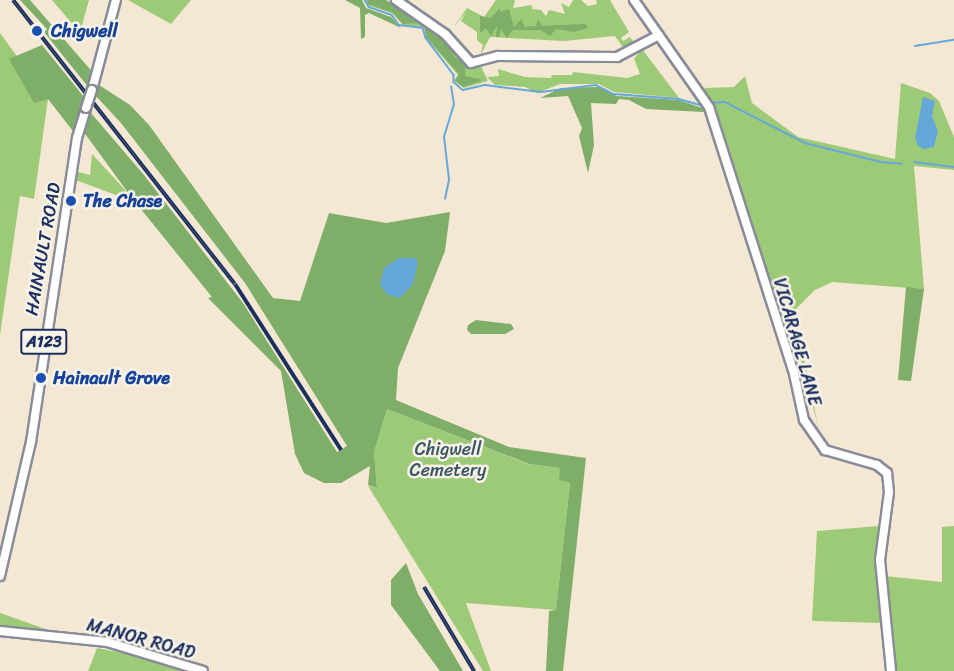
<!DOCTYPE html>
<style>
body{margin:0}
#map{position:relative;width:954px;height:671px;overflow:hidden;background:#f4e8d4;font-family:Sriracha,sans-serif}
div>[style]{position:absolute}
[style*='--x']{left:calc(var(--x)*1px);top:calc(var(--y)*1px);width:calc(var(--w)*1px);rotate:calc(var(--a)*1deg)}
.green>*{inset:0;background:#9dca77}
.forest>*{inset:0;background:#7eae68}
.water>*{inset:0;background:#66a7d9}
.stream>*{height:1.5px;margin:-0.75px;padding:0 0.75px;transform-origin:0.75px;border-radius:0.75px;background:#66a7d9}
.roads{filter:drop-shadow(2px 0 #888c99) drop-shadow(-2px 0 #888c99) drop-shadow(0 2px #888c99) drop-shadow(0 -2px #888c99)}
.secondary>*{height:8px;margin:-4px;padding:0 4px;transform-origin:4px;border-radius:4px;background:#fff}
.primary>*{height:8px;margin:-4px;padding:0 4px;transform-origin:4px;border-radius:4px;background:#fff}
.rail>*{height:4px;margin-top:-2px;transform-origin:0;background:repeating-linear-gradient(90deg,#f7f3e8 0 4.5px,#1b2f5e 0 9px);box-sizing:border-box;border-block:2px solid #1b2f5e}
.bridges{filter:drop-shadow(2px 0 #888c99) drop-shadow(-2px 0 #888c99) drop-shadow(0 2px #888c99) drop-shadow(0 -2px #888c99)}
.primary-bridge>*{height:8px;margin:-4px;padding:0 4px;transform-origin:4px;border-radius:4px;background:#fff}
.dots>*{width:16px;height:16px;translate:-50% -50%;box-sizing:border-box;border:3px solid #f7f3e8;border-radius:50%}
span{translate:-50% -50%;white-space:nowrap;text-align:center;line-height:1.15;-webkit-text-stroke:5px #f7f3e8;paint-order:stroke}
.shield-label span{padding:2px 4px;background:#f7f3e8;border:2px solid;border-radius:4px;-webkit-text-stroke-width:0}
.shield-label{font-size:16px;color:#1b2f5e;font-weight:700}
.transit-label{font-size:18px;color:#164399;font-weight:700}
.left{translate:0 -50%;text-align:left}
.street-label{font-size:18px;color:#1b2f5e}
.park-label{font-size:18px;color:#3c5664}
</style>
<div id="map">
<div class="green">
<i style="clip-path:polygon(52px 0,89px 0,80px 33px)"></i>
<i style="clip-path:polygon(128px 0,191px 0,171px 24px)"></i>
<i style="clip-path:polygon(366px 0,397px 4px,480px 64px,488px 81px,464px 88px,454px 81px,458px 75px,426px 38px,424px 27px,403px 25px,392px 13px,367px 5px)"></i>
<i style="clip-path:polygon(496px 0,515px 0,513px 8px,532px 5px,532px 9px,541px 10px,546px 16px,549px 10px,565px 14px,561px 3px,569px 7px,573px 0,581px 0,588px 6px,597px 4px,596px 0,610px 0,629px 32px,621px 38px,623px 41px,630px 37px,635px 44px,625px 50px,615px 36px,564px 41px,490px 37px,480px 56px,483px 45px,477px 40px,477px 32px,461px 21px,466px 12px,453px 28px,467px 8px,484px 17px)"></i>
<i style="clip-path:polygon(0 33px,48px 99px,34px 199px,20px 196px,0 335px)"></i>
<i style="clip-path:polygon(642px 49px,679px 98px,614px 92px,599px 84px,560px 84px,537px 93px,525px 87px,495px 85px,487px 77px,499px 76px,498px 69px,525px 77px,551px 78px,552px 75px,572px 75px,573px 72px,627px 78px,640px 74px,634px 59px)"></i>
<i style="clip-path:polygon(745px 76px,752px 103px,798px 137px,895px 159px,901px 83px,930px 93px,939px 101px,954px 137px,954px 170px,914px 166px,924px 289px,832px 282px,815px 290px,794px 311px,819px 430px,783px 291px,766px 297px,700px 101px,705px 88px,734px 87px)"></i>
<i style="clip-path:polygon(92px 154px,127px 192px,124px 198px,73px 179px,75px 171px,90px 175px)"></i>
<i style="clip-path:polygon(387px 409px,528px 464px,560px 468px,570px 483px,556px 610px,466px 603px,491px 671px,483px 671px,368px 486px,377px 488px,374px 452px)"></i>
<i style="clip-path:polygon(879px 526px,877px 561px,882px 623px,812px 621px,817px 531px)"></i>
<i style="clip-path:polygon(954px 526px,954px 671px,895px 671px,884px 576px,942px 582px,942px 527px)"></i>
<i style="clip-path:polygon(0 613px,57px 633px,0 629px)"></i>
<i style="clip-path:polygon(97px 648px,152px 659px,186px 671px,88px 671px)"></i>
</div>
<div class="forest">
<i style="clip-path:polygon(20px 0,30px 0,95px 75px,89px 88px,44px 32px,47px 29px)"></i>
<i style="clip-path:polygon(345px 0,362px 0,366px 8px,391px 17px,401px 28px,369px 13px,365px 15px,365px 37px,361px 39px,360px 8px)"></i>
<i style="clip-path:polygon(367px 0,386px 0,425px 21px,435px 31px,433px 35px,442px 38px,455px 57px,465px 62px,465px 76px,483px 80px,463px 87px,455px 80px,459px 74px,427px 38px,424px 27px,419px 23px,403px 24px,393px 13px,368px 4px)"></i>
<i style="clip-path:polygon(499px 9px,501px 12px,509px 9px,514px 27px,521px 19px,525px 27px,536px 26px,538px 19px,542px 26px,585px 24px,588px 28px,574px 32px,556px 29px,550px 36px,541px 30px,513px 30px,507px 38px,501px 29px,499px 37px,496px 37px,497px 26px,491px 36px,486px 28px,480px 33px,480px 16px,491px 18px)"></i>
<i style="clip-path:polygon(42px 45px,84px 97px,76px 135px,48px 99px,34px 103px,9px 59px)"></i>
<i style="clip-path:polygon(99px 85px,130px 105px,149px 125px,273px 298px,300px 301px,329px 213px,386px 223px,450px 212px,445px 251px,398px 368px,396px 400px,509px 447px,586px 458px,563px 671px,546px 671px,549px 611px,556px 610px,570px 483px,559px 480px,560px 468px,529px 464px,387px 409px,374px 452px,377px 488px,368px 485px,370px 466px,341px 483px,324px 483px,304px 473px,295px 454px,281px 371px,208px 298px,212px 297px,132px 198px,83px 131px,91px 113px,144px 175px,243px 303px,337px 452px,347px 446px,245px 283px,121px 123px,95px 95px)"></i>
<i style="clip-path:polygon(598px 87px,617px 96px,679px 100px,702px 108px,704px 112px,646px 109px,629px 100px,619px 99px,616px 104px,591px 103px,594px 145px,588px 173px,579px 136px,582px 128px,568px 96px,540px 98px,561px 88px)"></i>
<i style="clip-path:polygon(906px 287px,924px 289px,911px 381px,898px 380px)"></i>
<i style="clip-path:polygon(476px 320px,511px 324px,514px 329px,505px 334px,471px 334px,467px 330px,468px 325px)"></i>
<i style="clip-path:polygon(406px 563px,418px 594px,463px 671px,440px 671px,391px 605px,391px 580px)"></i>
</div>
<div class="water">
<i style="clip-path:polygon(923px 97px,935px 101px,932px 116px,938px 131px,934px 147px,924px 149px,918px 146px,915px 138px)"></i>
<i style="clip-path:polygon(399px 258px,415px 258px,418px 262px,413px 284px,400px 298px,388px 295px,380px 285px,384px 268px)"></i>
</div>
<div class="stream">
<i style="--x:365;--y:0;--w:8;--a:60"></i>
<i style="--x:369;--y:7;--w:24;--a:19"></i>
<i style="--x:392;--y:15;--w:12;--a:55"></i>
<i style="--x:399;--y:25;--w:24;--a:7"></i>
<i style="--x:423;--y:28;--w:10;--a:73"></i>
<i style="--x:426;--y:38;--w:46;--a:52.9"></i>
<i style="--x:454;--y:75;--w:7;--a:90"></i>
<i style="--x:454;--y:82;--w:12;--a:42"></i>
<i style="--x:463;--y:90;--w:23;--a:-13"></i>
<i style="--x:485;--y:85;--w:56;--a:7.1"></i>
<i style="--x:541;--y:92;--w:55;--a:-7.3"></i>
<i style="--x:596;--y:85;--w:20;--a:27"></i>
<i style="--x:614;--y:94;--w:65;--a:4.4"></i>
<i style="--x:679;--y:99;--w:25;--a:16"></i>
<i style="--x:915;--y:46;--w:39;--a:-9"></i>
<i style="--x:712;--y:103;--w:13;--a:-4"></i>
<i style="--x:725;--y:102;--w:90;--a:27.1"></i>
<i style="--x:805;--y:143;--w:78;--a:14"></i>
<i style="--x:881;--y:162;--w:21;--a:5"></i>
<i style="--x:914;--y:162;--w:40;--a:7.1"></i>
<i style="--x:445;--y:199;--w:19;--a:-78"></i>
<i style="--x:449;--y:180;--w:43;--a:-96.6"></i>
<i style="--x:444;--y:137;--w:34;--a:-73"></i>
<i style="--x:454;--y:105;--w:18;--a:-99"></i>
</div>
<div class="roads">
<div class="secondary">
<i style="--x:396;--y:0;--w:60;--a:34.8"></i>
<i style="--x:445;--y:34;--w:39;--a:48"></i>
<i style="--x:471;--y:63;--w:28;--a:-15"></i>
<i style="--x:498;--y:56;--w:119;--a:0.5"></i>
<i style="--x:617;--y:57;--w:47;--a:-27.6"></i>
<i style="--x:634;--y:0;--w:131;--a:55"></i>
<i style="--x:709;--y:107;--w:280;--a:72.3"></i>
<i style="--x:794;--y:374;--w:47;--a:77.7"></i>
<i style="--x:804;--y:420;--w:37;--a:55"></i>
<i style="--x:825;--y:450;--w:54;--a:16.1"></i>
<i style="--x:877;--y:465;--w:13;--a:39"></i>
<i style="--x:887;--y:473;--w:19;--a:84"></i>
<i style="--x:889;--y:492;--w:69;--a:97.5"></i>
<i style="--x:880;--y:560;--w:112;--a:84.3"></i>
<i style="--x:0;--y:631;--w:108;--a:5.9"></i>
<i style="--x:107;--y:642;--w:100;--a:16.8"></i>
</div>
<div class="primary">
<i style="--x:92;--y:90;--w:93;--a:-75.1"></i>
<i style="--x:0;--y:576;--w:138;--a:-77"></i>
<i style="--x:31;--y:442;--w:307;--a:-81.4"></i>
<i style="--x:77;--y:138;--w:31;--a:-73"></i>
</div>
</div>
<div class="rail">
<i style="--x:13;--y:0;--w:360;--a:52"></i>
<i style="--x:235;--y:284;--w:197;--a:57.4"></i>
<i style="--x:424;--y:587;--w:98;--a:59.2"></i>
</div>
<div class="bridges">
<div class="primary-bridge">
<i style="--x:86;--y:108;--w:19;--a:-72"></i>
</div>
</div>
<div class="dots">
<i style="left:37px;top:31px;background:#1a4fb4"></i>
<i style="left:71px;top:201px;background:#1a4fb4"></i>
<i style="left:41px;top:378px;background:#1a4fb4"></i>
</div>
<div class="shield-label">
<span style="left:44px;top:342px">A123</span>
</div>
<div class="transit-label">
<span class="left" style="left:51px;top:31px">Chigwell</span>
<span class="left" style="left:83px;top:201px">The Chase</span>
<span class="left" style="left:53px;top:378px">Hainault Grove</span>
</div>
<div class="street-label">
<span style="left:43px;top:249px;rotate:-80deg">HAINAULT ROAD</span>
<span style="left:797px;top:342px;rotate:74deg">VICARAGE LANE</span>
<span style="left:141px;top:639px;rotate:15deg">MANOR ROAD</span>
</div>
<div class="park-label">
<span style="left:448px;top:460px">Chigwell<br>Cemetery</span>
</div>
</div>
